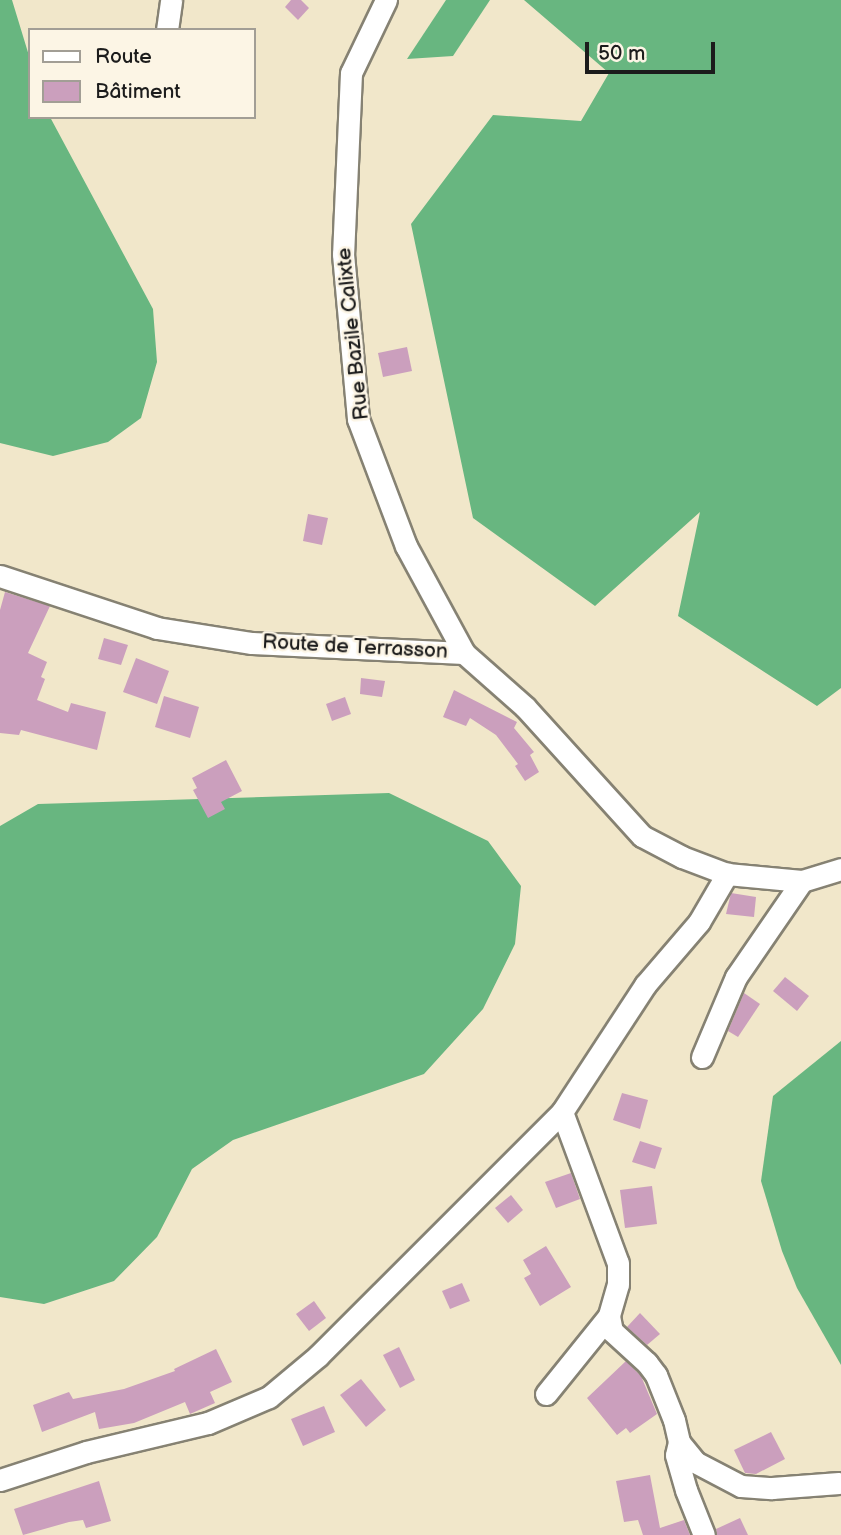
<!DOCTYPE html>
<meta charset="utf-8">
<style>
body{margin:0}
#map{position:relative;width:841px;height:1535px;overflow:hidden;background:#f1e7ca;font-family:"Balsamiq Sans",sans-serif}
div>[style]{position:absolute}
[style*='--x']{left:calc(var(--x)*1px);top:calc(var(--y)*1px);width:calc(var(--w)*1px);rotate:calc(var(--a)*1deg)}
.forest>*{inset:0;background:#68b680}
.building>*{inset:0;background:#cb9fbd}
.roads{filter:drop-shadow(2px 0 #868273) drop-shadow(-2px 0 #868273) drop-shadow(0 2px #868273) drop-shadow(0 -2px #868273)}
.minor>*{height:21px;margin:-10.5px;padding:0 10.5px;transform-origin:10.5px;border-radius:10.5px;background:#fff}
span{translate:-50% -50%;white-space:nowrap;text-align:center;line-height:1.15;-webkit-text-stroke:5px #fcf5e5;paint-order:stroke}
.street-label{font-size:21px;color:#1c1c1c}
.legend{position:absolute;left:28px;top:28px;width:228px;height:91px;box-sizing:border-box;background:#fcf5e5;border:2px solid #a29e95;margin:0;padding:9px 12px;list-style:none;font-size:21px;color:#1c1c1c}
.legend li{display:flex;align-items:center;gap:14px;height:35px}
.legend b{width:35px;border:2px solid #a29e95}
.scale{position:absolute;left:585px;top:42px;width:130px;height:32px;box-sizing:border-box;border:4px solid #1c1c1c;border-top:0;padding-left:9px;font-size:21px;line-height:24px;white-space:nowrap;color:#1c1c1c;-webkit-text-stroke:5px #fcf5e5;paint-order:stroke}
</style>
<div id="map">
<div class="forest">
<i style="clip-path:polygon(0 0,12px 0,30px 59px,30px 117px,50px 117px,153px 309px,157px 362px,141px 418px,108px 442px,53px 456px,0 443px)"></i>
<i style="clip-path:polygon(446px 0,490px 0,453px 56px,407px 59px)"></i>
<i style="clip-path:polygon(524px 0,841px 0,841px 688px,817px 706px,678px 616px,700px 512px,595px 606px,473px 518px,411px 224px,493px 115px,581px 121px,609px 73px)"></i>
<i style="clip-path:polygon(389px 793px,488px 841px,521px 886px,515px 944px,483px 1009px,424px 1074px,233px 1140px,192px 1169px,157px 1237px,114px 1281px,44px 1304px,0 1297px,0 826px,38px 804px)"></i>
<i style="clip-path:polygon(841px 1041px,841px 1365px,797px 1288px,782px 1251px,761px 1181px,773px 1096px)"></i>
</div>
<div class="building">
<i style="clip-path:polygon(291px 0,301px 0,309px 8px,298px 20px,285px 7px)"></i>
<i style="clip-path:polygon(407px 347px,412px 371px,383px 377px,378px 353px)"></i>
<i style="clip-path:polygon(308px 514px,328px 518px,322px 545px,303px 541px)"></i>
<i style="clip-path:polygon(5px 592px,50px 606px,28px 653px,47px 662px,41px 677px,45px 679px,37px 700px,68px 712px,71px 703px,106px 712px,97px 750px,21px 730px,19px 735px,0 733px,0 610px)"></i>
<i style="clip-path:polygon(104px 638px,128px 645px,121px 665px,98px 659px)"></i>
<i style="clip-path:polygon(136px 658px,169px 671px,157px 704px,123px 692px)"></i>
<i style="clip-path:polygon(361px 678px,385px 681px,382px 697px,360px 694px)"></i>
<i style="clip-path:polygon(454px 690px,517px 722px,514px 728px,534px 752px,530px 755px,539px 772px,525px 781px,515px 766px,518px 764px,496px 735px,470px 718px,466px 726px,443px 717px)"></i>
<i style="clip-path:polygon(164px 696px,199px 707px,190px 738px,155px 727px)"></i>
<i style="clip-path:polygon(345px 697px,351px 714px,332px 721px,326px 704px)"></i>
<i style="clip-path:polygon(226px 760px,242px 791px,221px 802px,225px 809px,208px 818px,193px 790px,197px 788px,192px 778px)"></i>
<i style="clip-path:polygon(731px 893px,756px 897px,754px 917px,726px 914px)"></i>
<i style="clip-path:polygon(785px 977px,809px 996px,797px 1011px,773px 991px)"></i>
<i style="clip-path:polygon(744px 993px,760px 1004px,738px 1037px,728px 1031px)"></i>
<i style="clip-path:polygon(622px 1093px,648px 1100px,640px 1129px,613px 1120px)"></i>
<i style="clip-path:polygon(640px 1141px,662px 1148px,655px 1169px,632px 1162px)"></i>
<i style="clip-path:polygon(571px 1173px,580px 1199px,556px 1208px,545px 1182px)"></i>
<i style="clip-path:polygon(652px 1186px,657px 1224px,625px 1228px,620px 1190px)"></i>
<i style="clip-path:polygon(511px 1195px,523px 1210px,508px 1223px,495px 1208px)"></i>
<i style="clip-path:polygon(546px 1246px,571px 1287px,540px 1306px,524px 1278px,531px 1274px,523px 1260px)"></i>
<i style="clip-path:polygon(462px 1283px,470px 1301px,450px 1309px,442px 1291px)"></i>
<i style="clip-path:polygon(314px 1301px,326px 1318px,309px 1331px,296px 1314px)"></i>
<i style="clip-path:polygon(640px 1313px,660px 1334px,647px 1345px,627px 1327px)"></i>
<i style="clip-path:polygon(399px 1347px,415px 1380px,400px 1388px,383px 1355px)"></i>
<i style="clip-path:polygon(216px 1349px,232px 1382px,210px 1392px,215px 1403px,190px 1414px,185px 1402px,134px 1423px,99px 1429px,95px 1412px,42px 1432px,33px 1405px,69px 1392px,73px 1399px,124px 1389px,175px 1371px,174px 1369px)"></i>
<i style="clip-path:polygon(626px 1361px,641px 1376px,657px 1414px,630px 1433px,626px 1428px,617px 1435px,587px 1398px)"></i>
<i style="clip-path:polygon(361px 1379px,386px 1410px,366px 1427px,340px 1395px)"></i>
<i style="clip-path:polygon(324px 1406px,335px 1432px,303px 1446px,291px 1419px)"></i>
<i style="clip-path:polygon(771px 1432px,785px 1459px,756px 1474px,745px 1473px,734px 1450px)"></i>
<i style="clip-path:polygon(650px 1475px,660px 1528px,684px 1520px,690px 1535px,643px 1535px,638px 1520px,624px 1522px,616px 1481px)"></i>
<i style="clip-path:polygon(99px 1481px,111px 1521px,86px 1528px,83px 1520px,69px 1522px,23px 1535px,14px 1509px)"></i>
<i style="clip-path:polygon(740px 1518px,748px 1535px,717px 1535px,716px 1529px)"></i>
</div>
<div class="roads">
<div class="minor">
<i style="--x:386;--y:0;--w:81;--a:115.6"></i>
<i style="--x:351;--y:73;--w:181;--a:92.5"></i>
<i style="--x:343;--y:254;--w:166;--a:84.8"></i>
<i style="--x:358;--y:419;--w:136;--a:69.3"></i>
<i style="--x:406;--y:546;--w:122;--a:61.5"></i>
<i style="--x:167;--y:30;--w:30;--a:-82"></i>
<i style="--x:0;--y:576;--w:165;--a:18.3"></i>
<i style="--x:157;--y:628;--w:96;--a:9"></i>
<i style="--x:252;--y:643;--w:212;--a:2.7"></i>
<i style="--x:464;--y:653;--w:81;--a:41.5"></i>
<i style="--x:525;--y:707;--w:174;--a:47.8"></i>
<i style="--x:642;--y:836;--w:45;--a:27.7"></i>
<i style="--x:682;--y:857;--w:48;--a:20.7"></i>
<i style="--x:727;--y:874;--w:75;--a:5.3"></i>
<i style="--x:802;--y:881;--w:41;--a:-17.1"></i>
<i style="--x:702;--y:1057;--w:87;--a:-67"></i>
<i style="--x:736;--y:977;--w:116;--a:-55.5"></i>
<i style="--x:562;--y:1112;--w:161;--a:69.7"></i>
<i style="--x:618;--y:1263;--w:21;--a:90"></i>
<i style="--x:618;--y:1284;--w:33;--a:106"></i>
<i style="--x:609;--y:1316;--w:15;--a:79"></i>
<i style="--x:612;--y:1331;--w:47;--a:42.4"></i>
<i style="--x:647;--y:1363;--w:15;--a:53"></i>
<i style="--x:656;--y:1375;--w:48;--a:68.2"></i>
<i style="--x:674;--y:1420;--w:23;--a:77"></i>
<i style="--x:679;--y:1442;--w:13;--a:103"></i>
<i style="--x:676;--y:1455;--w:36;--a:74"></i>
<i style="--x:686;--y:1490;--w:48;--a:68.2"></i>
<i style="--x:546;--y:1394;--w:100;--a:-51.1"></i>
<i style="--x:679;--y:1442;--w:26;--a:51"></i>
<i style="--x:695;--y:1462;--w:52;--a:27.6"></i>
<i style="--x:741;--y:1486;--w:31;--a:4"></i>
<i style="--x:772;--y:1488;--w:67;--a:-4.3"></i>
<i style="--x:0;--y:1480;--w:90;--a:-18"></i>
<i style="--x:86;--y:1452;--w:125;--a:-13.4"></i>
<i style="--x:208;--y:1423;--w:66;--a:-23.1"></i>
<i style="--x:269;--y:1397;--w:64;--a:-39.9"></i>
<i style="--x:318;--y:1356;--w:345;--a:-45"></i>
<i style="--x:562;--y:1112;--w:152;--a:-56.8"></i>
<i style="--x:645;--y:985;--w:83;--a:-49.4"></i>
<i style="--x:699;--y:922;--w:56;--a:-59.7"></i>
</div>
</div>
<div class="street-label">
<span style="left:353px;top:334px;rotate:-96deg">Rue Bazile Calixte</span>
<span style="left:355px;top:647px;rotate:3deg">Route de Terrasson</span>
</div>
<ul class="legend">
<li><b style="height:9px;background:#fff"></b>Route</li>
<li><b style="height:19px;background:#cb9fbd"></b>Bâtiment</li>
</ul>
<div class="scale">50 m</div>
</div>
